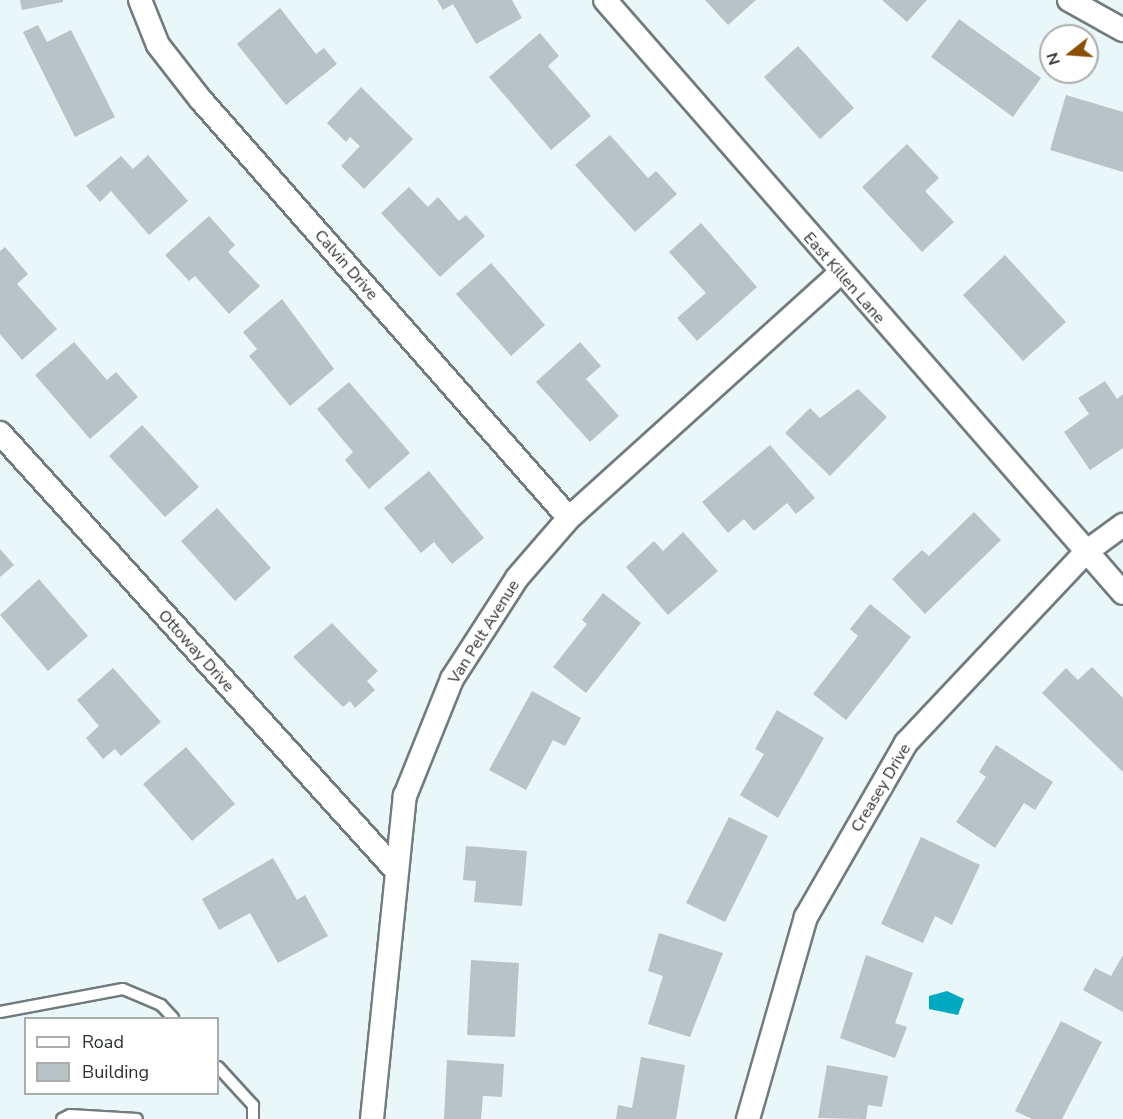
<!DOCTYPE html>
<style>
body{margin:0}
#map{position:relative;width:1123px;height:1119px;overflow:hidden;background:#eaf7f9;font-family:"Nunito Sans",sans-serif}
div>[style]{position:absolute}
[style*='--x']{left:calc(var(--x)*1px);top:calc(var(--y)*1px);width:calc(var(--w)*1px);rotate:calc(var(--a)*1deg)}
.water>*{inset:0;background:#00a8c0}
.building>*{inset:0;background:#b7c3c5}
.roads{filter:drop-shadow(2px 0 #717c7f) drop-shadow(-2px 0 #717c7f) drop-shadow(0 2px #717c7f) drop-shadow(0 -2px #717c7f)}
.lane>*{height:10px;margin:-5px;padding:0 5px;transform-origin:5px;border-radius:5px;background:#fff}
.street>*{height:22px;margin:-11px;padding:0 11px;transform-origin:11px;border-radius:11px;background:#fff}
span{translate:-50% -50%;white-space:nowrap;text-align:center;line-height:1.15;-webkit-text-stroke:4.5px #fff;paint-order:stroke}
.street-label{font-size:16px;color:#2c3132}
.legend{position:absolute;left:24px;top:1017px;width:195px;height:78px;box-sizing:border-box;background:#fff;border:2px solid #abadad;margin:0;padding:8px 10px;list-style:none;font-size:18px;color:#2c3132}
.legend li{display:flex;align-items:center;gap:12px;height:30px}
.legend b{width:30px;border:2px solid #abadad}
.north{position:absolute;left:1039px;top:24px;width:60px;height:60px;box-sizing:border-box;background:#fff;border:2px solid #abadad;border-radius:50%;rotate:253deg;font-size:16px;font-weight:700;line-height:24px;text-align:center;color:#2c3132}
.north::after{content:'';display:block;margin:auto;width:21px;height:27px;background:#894f07;clip-path:polygon(50% 0,100% 100%,50% 72%,0 100%)}
</style>
<div id="map">
<div class="water">
<i style="clip-path:polygon(947px 991px,964px 999px,958px 1015px,929px 1009px,929px 996px)"></i>
</div>
<div class="building">
<i style="clip-path:polygon(20px 0,63px 0,63px 2px,22px 10px)"></i>
<i style="clip-path:polygon(437px 0,512px 0,522px 18px,476px 44px,453px 4px,443px 10px)"></i>
<i style="clip-path:polygon(705px 0,756px 0,728px 25px)"></i>
<i style="clip-path:polygon(882px 0,927px 0,907px 22px)"></i>
<i style="clip-path:polygon(280px 8px,316px 54px,324px 48px,337px 64px,286px 105px,237px 44px)"></i>
<i style="clip-path:polygon(959px 19px,1041px 78px,1013px 117px,931px 57px)"></i>
<i style="clip-path:polygon(38px 25px,47px 42px,71px 30px,115px 117px,75px 137px,23px 32px)"></i>
<i style="clip-path:polygon(540px 33px,559px 56px,548px 66px,591px 116px,551px 150px,489px 77px)"></i>
<i style="clip-path:polygon(798px 46px,854px 108px,820px 139px,764px 77px)"></i>
<i style="clip-path:polygon(361px 87px,413px 139px,364px 189px,341px 166px,360px 146px,350px 137px,346px 142px,327px 123px)"></i>
<i style="clip-path:polygon(1066px 95px,1123px 112px,1123px 172px,1050px 150px)"></i>
<i style="clip-path:polygon(610px 135px,648px 178px,656px 171px,677px 194px,635px 232px,575px 165px)"></i>
<i style="clip-path:polygon(907px 144px,939px 178px,925px 191px,954px 222px,922px 252px,862px 187px)"></i>
<i style="clip-path:polygon(148px 155px,188px 201px,149px 235px,111px 191px,100px 202px,86px 186px,121px 156px,133px 169px)"></i>
<i style="clip-path:polygon(409px 187px,428px 207px,438px 197px,459px 221px,466px 215px,485px 236px,440px 277px,381px 213px)"></i>
<i style="clip-path:polygon(209px 216px,235px 245px,228px 252px,260px 286px,229px 314px,195px 276px,189px 281px,165px 255px)"></i>
<i style="clip-path:polygon(701px 223px,757px 287px,697px 341px,677px 318px,706px 293px,669px 252px)"></i>
<i style="clip-path:polygon(5px 247px,28px 274px,17px 284px,57px 329px,22px 360px,0 334px,0 251px)"></i>
<i style="clip-path:polygon(1005px 255px,1066px 322px,1023px 361px,963px 295px)"></i>
<i style="clip-path:polygon(491px 263px,545px 325px,511px 356px,456px 294px)"></i>
<i style="clip-path:polygon(282px 299px,334px 369px,290px 406px,249px 356px,257px 349px,243px 332px)"></i>
<i style="clip-path:polygon(74px 342px,107px 380px,116px 372px,138px 397px,90px 439px,35px 375px)"></i>
<i style="clip-path:polygon(580px 342px,601px 366px,586px 379px,619px 416px,590px 442px,536px 382px)"></i>
<i style="clip-path:polygon(1105px 381px,1117px 399px,1123px 394px,1123px 448px,1090px 470px,1064px 432px,1089px 414px,1078px 398px)"></i>
<i style="clip-path:polygon(349px 382px,410px 453px,369px 489px,345px 460px,353px 452px,317px 409px)"></i>
<i style="clip-path:polygon(858px 389px,887px 417px,830px 476px,785px 433px,810px 408px,820px 418px)"></i>
<i style="clip-path:polygon(142px 425px,199px 487px,165px 517px,109px 456px)"></i>
<i style="clip-path:polygon(770px 445px,815px 498px,796px 514px,787px 503px,754px 531px,744px 519px,728px 533px,702px 502px)"></i>
<i style="clip-path:polygon(429px 471px,484px 538px,452px 564px,434px 542px,421px 553px,384px 508px)"></i>
<i style="clip-path:polygon(217px 508px,271px 568px,235px 601px,181px 541px)"></i>
<i style="clip-path:polygon(974px 512px,1001px 540px,925px 614px,892px 579px,922px 550px,929px 556px)"></i>
<i style="clip-path:polygon(683px 532px,718px 571px,668px 615px,626px 567px,654px 541px,663px 551px)"></i>
<i style="clip-path:polygon(0 549px,14px 565px,0 577px)"></i>
<i style="clip-path:polygon(39px 579px,88px 636px,48px 671px,0 615px)"></i>
<i style="clip-path:polygon(603px 593px,641px 623px,586px 693px,553px 667px,587px 624px,582px 620px)"></i>
<i style="clip-path:polygon(870px 604px,911px 637px,846px 720px,813px 694px,858px 636px,850px 629px)"></i>
<i style="clip-path:polygon(332px 623px,378px 671px,367px 681px,375px 690px,355px 708px,350px 701px,343px 707px,293px 657px)"></i>
<i style="clip-path:polygon(1092px 667px,1123px 698px,1123px 772px,1042px 693px,1066px 668px,1078px 680px)"></i>
<i style="clip-path:polygon(113px 668px,161px 722px,121px 756px,115px 749px,103px 759px,86px 738px,99px 726px,77px 700px)"></i>
<i style="clip-path:polygon(532px 691px,581px 718px,565px 746px,553px 740px,526px 790px,489px 770px)"></i>
<i style="clip-path:polygon(777px 710px,824px 738px,778px 818px,740px 795px,764px 754px,755px 749px)"></i>
<i style="clip-path:polygon(996px 745px,1053px 782px,1035px 810px,1024px 803px,995px 848px,956px 822px,986px 777px,979px 772px)"></i>
<i style="clip-path:polygon(186px 747px,235px 804px,192px 841px,143px 784px)"></i>
<i style="clip-path:polygon(729px 817px,768px 836px,725px 922px,686px 903px)"></i>
<i style="clip-path:polygon(921px 837px,980px 865px,952px 925px,935px 916px,923px 943px,881px 924px)"></i>
<i style="clip-path:polygon(466px 846px,527px 851px,522px 906px,474px 902px,476px 881px,463px 880px)"></i>
<i style="clip-path:polygon(273px 858px,297px 900px,305px 895px,328px 936px,278px 963px,250px 913px,219px 930px,202px 899px)"></i>
<i style="clip-path:polygon(659px 933px,723px 953px,690px 1037px,648px 1024px,663px 976px,648px 971px)"></i>
<i style="clip-path:polygon(866px 955px,913px 973px,895px 1023px,907px 1027px,895px 1058px,840px 1038px)"></i>
<i style="clip-path:polygon(1123px 955px,1123px 1012px,1083px 990px,1095px 968px,1111px 976px)"></i>
<i style="clip-path:polygon(471px 960px,519px 963px,515px 1037px,467px 1035px)"></i>
<i style="clip-path:polygon(1061px 1021px,1102px 1042px,1062px 1119px,1032px 1119px,1015px 1111px)"></i>
<i style="clip-path:polygon(641px 1057px,685px 1065px,676px 1119px,616px 1119px,618px 1105px,632px 1108px)"></i>
<i style="clip-path:polygon(447px 1060px,504px 1064px,502px 1097px,483px 1096px,481px 1119px,444px 1119px)"></i>
<i style="clip-path:polygon(827px 1065px,888px 1076px,882px 1107px,868px 1105px,866px 1119px,818px 1118px)"></i>
</div>
<div class="roads">
<div class="lane">
<i style="--x:0;--y:1012;--w:125;--a:-10.6"></i>
<i style="--x:123;--y:989;--w:41;--a:22.8"></i>
<i style="--x:161;--y:1005;--w:18;--a:47"></i>
<i style="--x:218;--y:1067;--w:52;--a:47.4"></i>
<i style="--x:253;--y:1105;--w:14;--a:90"></i>
<i style="--x:62;--y:1119;--w:9;--a:-27"></i>
<i style="--x:70;--y:1115;--w:67;--a:3.4"></i>
</div>
<div class="street">
<i style="--x:140;--y:0;--w:48;--a:68.2"></i>
<i style="--x:158;--y:45;--w:70;--a:52"></i>
<i style="--x:201;--y:100;--w:557;--a:48.64"></i>
<i style="--x:605;--y:0;--w:787;--a:48.86"></i>
<i style="--x:1069;--y:0;--w:62;--a:29.1"></i>
<i style="--x:0;--y:433;--w:585;--a:47.84"></i>
<i style="--x:372;--y:1119;--w:325;--a:-84.2"></i>
<i style="--x:405;--y:796;--w:126;--a:-68.1"></i>
<i style="--x:452;--y:679;--w:120;--a:-57.2"></i>
<i style="--x:517;--y:578;--w:79;--a:-49.1"></i>
<i style="--x:569;--y:518;--w:365;--a:-42.1"></i>
<i style="--x:748;--y:1119;--w:210;--a:-74"></i>
<i style="--x:806;--y:917;--w:201;--a:-60.1"></i>
<i style="--x:906;--y:743;--w:262;--a:-46.7"></i>
<i style="--x:1086;--y:552;--w:46;--a:-36.1"></i>
</div>
</div>
<div class="street-label">
<span style="left:346px;top:265px;rotate:49deg">Calvin Drive</span>
<span style="left:844px;top:278px;rotate:49deg">East Killen Lane</span>
<span style="left:484px;top:632px;rotate:-58deg">Van Pelt Avenue</span>
<span style="left:196px;top:651px;rotate:48deg">Ottoway Drive</span>
<span style="left:881px;top:788px;rotate:-59deg">Creasey Drive</span>
</div>
<ul class="legend">
<li><b style="height:8px;background:#fff"></b>Road</li>
<li><b style="height:16px;background:#b7c3c5"></b>Building</li>
</ul>
<div class="north">N</div>
</div>
